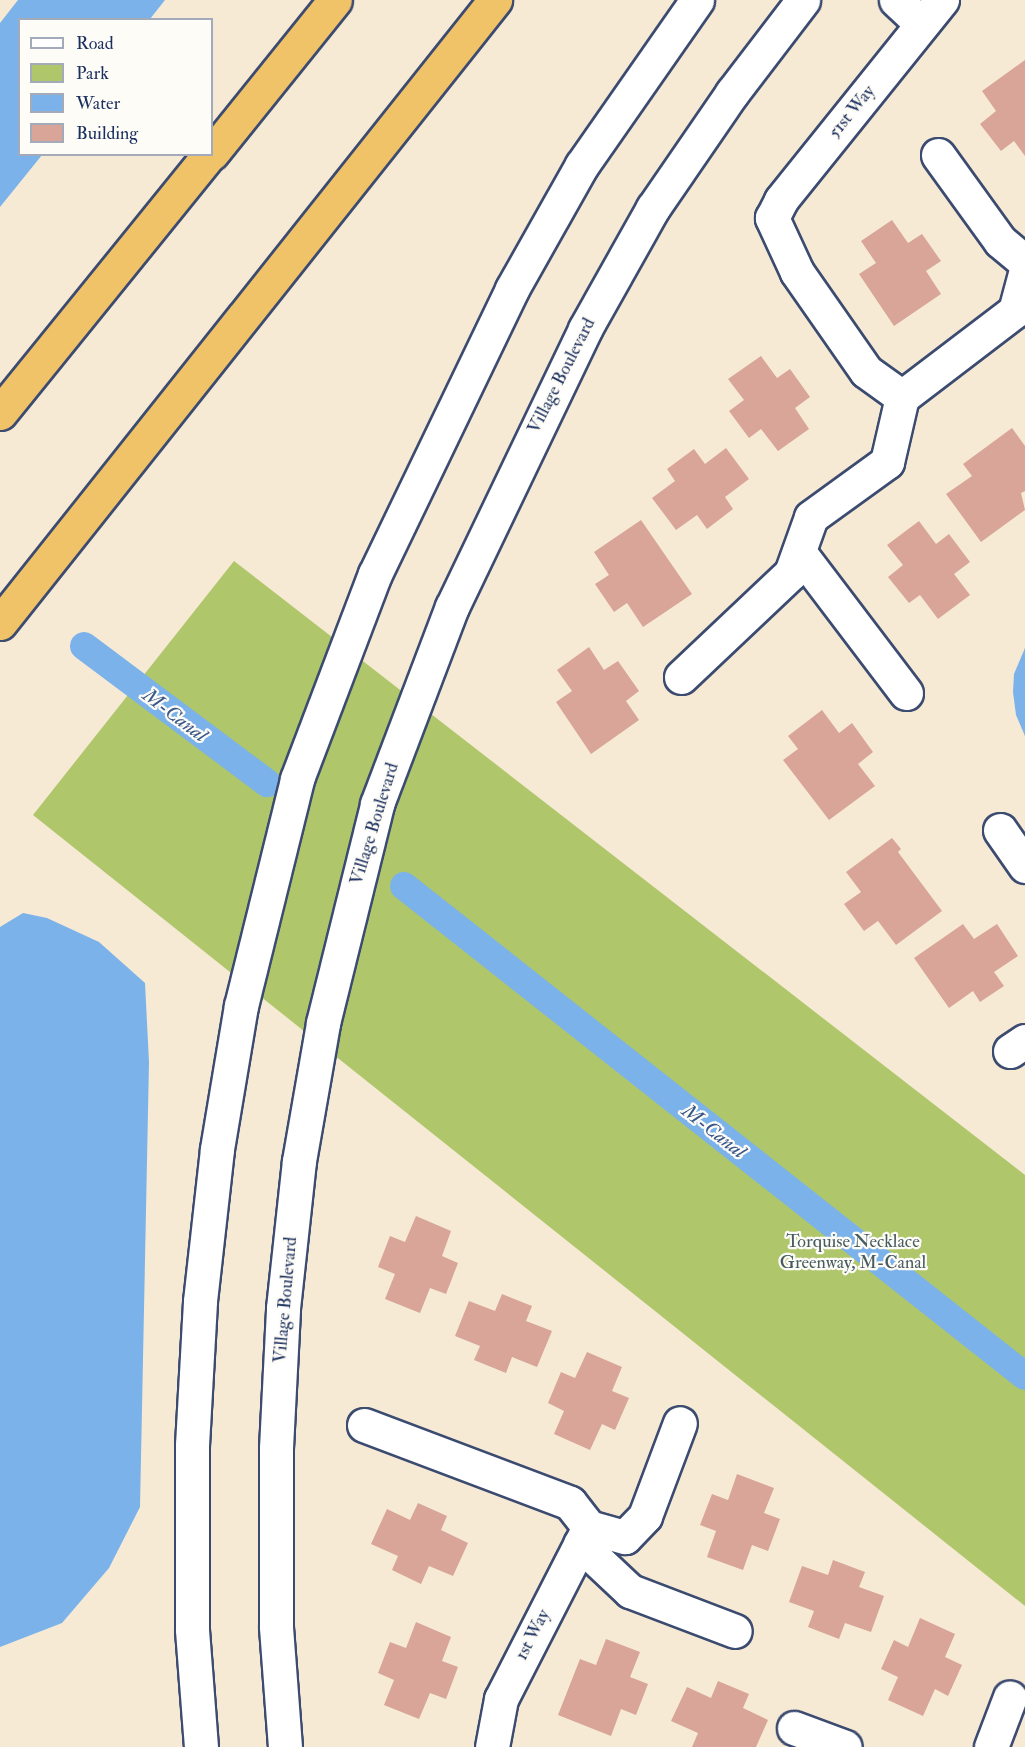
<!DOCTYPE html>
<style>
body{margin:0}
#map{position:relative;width:1025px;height:1747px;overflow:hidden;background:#f6ead5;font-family:"IM FELL Double Pica",serif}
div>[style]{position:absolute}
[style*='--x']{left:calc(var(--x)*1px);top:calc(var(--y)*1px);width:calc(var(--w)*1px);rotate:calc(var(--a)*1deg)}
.green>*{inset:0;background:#afc66b}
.water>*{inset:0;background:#7bb2ea}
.canal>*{height:28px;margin:-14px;padding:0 14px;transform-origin:14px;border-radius:14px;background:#7bb2ea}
.building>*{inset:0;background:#d8a598}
.roads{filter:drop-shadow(2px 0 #3c4b70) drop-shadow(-2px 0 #3c4b70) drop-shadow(0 2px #3c4b70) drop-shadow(0 -2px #3c4b70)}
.minor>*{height:33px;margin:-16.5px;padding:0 16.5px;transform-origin:16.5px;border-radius:16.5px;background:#fff}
.highway>*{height:33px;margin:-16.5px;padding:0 16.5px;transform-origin:16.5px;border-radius:16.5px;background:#f1c369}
span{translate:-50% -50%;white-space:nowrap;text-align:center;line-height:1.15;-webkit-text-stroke:4.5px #fdfcf7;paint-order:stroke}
.street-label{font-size:18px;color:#1b2f5e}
.park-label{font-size:18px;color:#475c62}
.water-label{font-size:20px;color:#385688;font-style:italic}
.legend{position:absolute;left:18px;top:18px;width:195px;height:138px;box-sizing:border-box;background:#fdfcf7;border:2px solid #a3aaba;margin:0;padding:8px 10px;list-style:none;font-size:18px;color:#1b2f5e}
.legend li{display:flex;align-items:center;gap:12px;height:30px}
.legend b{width:30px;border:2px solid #a3aaba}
</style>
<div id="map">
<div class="green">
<i style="clip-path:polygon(234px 561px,1025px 1175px,1025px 1606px,33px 815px)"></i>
</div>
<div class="water">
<i style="clip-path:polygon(18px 0,165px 0,150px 19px,20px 20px,20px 154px,42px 155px,0 207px,0 23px)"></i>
<i style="clip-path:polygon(1025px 648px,1025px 736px,1016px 715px,1013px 692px,1014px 674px)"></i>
<i style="clip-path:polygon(23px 913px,47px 918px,99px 942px,145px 983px,149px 1062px,140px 1507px,109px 1568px,62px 1623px,0 1647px,0 927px)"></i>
</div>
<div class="canal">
<i style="--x:84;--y:646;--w:229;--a:36.8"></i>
<i style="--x:404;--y:886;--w:791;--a:38.28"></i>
</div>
<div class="building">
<i style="clip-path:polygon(1025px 60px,1025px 156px,1014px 141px,1001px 151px,980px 124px,996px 111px,982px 91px)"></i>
<i style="clip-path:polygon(892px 220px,908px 243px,922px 234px,941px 261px,926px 271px,941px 294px,894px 326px,859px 274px,876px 263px,861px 241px)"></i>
<i style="clip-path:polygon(761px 356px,777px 378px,790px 369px,810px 397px,795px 408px,809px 429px,778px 451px,761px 429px,749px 438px,729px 411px,744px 400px,728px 379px)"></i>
<i style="clip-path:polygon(1012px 428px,1025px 446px,1025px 491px,1021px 493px,1025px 510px,981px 542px,946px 494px,972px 476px,963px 464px)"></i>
<i style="clip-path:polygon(726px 448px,749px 479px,725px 497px,733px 509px,707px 529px,697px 515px,676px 530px,652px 498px,675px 481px,667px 469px,694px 449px,705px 464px)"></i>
<i style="clip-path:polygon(641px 520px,692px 594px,643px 627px,627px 603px,614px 612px,595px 584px,609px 575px,594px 552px)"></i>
<i style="clip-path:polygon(919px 521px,936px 544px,949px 534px,970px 562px,954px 574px,970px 595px,938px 619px,920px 595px,909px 603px,888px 577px,903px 565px,887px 545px)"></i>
<i style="clip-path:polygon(589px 647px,604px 670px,618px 661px,639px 691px,626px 701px,639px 720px,591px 754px,556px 702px,572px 691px,557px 670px)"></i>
<i style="clip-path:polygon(822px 710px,839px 733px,852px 723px,873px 752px,858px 764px,875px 786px,829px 820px,783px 760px,798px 749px,788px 736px)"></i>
<i style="clip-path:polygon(892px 838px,901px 849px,898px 852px,942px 911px,896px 945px,878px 921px,864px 931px,844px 904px,861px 892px,846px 872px)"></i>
<i style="clip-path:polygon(963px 924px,974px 939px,997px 924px,1018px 956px,994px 972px,1004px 986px,980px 1002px,973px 991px,949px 1008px,914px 958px)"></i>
<i style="clip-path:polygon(416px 1216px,451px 1231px,442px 1256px,458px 1263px,446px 1294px,430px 1288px,420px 1313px,385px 1299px,395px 1274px,378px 1267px,390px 1236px,405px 1242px)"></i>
<i style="clip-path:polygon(502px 1294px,532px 1306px,526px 1321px,552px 1331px,537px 1367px,512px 1357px,506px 1373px,474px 1360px,480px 1346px,455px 1336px,469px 1301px,495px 1311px)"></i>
<i style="clip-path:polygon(587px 1352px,622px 1367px,612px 1391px,629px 1398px,615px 1430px,602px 1424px,590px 1450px,554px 1434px,564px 1411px,548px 1403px,561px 1372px,575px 1378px)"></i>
<i style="clip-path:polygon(737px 1474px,774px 1488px,764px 1513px,780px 1519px,768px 1551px,752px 1545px,743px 1570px,707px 1557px,716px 1531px,700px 1525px,712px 1494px,728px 1500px)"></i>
<i style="clip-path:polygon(418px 1503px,447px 1516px,441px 1530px,468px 1543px,453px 1576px,429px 1566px,421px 1584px,392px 1570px,398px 1556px,371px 1544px,387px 1509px,410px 1520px)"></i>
<i style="clip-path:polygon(833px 1560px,865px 1572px,859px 1587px,884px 1596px,871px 1632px,845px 1623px,839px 1639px,808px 1627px,814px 1611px,789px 1602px,802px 1566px,828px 1575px)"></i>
<i style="clip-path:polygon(920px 1618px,955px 1634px,945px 1657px,962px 1665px,948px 1696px,935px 1689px,923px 1716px,888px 1700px,898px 1677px,881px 1669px,894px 1640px,908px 1647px)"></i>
<i style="clip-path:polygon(416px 1622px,451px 1637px,442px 1661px,458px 1667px,446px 1699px,430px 1693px,419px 1719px,384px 1705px,394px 1680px,378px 1673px,390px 1642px,406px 1648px)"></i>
<i style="clip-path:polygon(606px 1639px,640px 1652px,630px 1677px,648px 1684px,636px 1715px,621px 1709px,611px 1736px,558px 1715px,580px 1659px,596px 1665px)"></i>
<i style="clip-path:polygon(718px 1681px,749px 1694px,743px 1708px,768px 1720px,756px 1747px,692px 1747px,698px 1733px,671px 1721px,687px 1687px,711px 1698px)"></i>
</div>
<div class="roads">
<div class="minor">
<i style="--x:896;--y:0;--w:35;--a:43"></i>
<i style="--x:938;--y:155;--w:106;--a:54.2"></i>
<i style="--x:1000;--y:241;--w:33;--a:40"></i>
<i style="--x:902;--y:397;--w:44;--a:-144.2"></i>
<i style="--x:866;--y:371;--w:121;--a:-124.9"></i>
<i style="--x:797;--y:272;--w:60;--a:-114.8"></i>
<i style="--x:772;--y:218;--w:20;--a:-63"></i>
<i style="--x:781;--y:200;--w:257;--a:-51.2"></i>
<i style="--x:799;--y:552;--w:177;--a:52.8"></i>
<i style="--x:681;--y:677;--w:151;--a:-43.4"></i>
<i style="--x:791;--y:573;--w:59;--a:-70.3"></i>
<i style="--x:811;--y:517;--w:94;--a:-35.9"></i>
<i style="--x:887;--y:462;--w:67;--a:-77"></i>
<i style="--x:902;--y:397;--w:142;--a:-37.3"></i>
<i style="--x:1015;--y:311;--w:39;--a:-75"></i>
<i style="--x:1000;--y:830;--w:44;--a:55.2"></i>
<i style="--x:1010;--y:1051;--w:18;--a:-34"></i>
<i style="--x:364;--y:1425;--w:220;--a:20.7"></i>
<i style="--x:570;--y:1503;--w:31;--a:52"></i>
<i style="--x:589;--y:1527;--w:37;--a:16"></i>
<i style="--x:625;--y:1537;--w:29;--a:-46"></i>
<i style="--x:645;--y:1516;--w:99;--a:-69.4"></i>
<i style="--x:580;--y:1544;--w:69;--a:43.2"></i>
<i style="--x:630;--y:1591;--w:112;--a:20.9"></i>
<i style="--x:794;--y:1728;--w:54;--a:20.4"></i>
<i style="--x:201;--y:1747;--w:118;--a:-94.4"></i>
<i style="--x:192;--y:1629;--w:184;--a:-90"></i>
<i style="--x:192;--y:1445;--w:144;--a:-86.8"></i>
<i style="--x:200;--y:1301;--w:153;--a:-83.6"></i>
<i style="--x:217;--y:1149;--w:145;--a:-80.5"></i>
<i style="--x:241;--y:1006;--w:234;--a:-76.1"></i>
<i style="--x:297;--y:779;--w:219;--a:-69.2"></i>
<i style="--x:375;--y:574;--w:316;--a:-64.3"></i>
<i style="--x:512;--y:289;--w:142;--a:-60.6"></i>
<i style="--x:582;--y:165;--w:201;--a:-55.1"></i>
<i style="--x:285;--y:1747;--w:121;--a:-94.3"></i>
<i style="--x:276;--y:1626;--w:178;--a:-90"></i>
<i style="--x:276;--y:1448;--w:140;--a:-87.1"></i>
<i style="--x:283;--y:1308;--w:148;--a:-83.8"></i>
<i style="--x:299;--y:1161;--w:140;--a:-80.1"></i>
<i style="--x:323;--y:1023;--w:226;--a:-76.1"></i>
<i style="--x:377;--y:804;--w:211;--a:-69.2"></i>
<i style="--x:452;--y:607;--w:308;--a:-64.4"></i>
<i style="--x:585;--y:329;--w:139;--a:-60.7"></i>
<i style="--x:653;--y:208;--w:140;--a:-55.5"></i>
<i style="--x:732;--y:93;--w:117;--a:-52.6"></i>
<i style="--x:492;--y:1747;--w:49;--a:-79.4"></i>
<i style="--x:501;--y:1699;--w:193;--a:-62.9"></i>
<i style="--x:991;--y:1747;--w:53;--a:-69.2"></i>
</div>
<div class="highway">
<i style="--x:212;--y:153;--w:196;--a:-51.2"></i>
<i style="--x:0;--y:413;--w:333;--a:-51"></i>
<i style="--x:0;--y:623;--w:796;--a:-51.53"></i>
</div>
</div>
<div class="street-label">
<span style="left:852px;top:112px;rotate:-51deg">51st Way</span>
<span style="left:562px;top:376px;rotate:-63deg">Village Boulevard</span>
<span style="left:375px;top:824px;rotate:-73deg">Village Boulevard</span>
<span style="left:286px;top:1300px;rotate:-85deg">Village Boulevard</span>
<span style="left:533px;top:1635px;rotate:-63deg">1st Way</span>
</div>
<div class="park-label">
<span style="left:853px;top:1253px">Torquise Necklace<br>Greenway, M-Canal</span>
</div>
<div class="water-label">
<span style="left:175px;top:715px;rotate:37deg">M-Canal</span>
<span style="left:714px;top:1131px;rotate:38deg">M-Canal</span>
</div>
<ul class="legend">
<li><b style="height:8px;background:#fff"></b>Road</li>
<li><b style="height:16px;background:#afc66b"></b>Park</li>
<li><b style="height:16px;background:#7bb2ea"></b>Water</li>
<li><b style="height:16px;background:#d8a598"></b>Building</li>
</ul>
</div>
